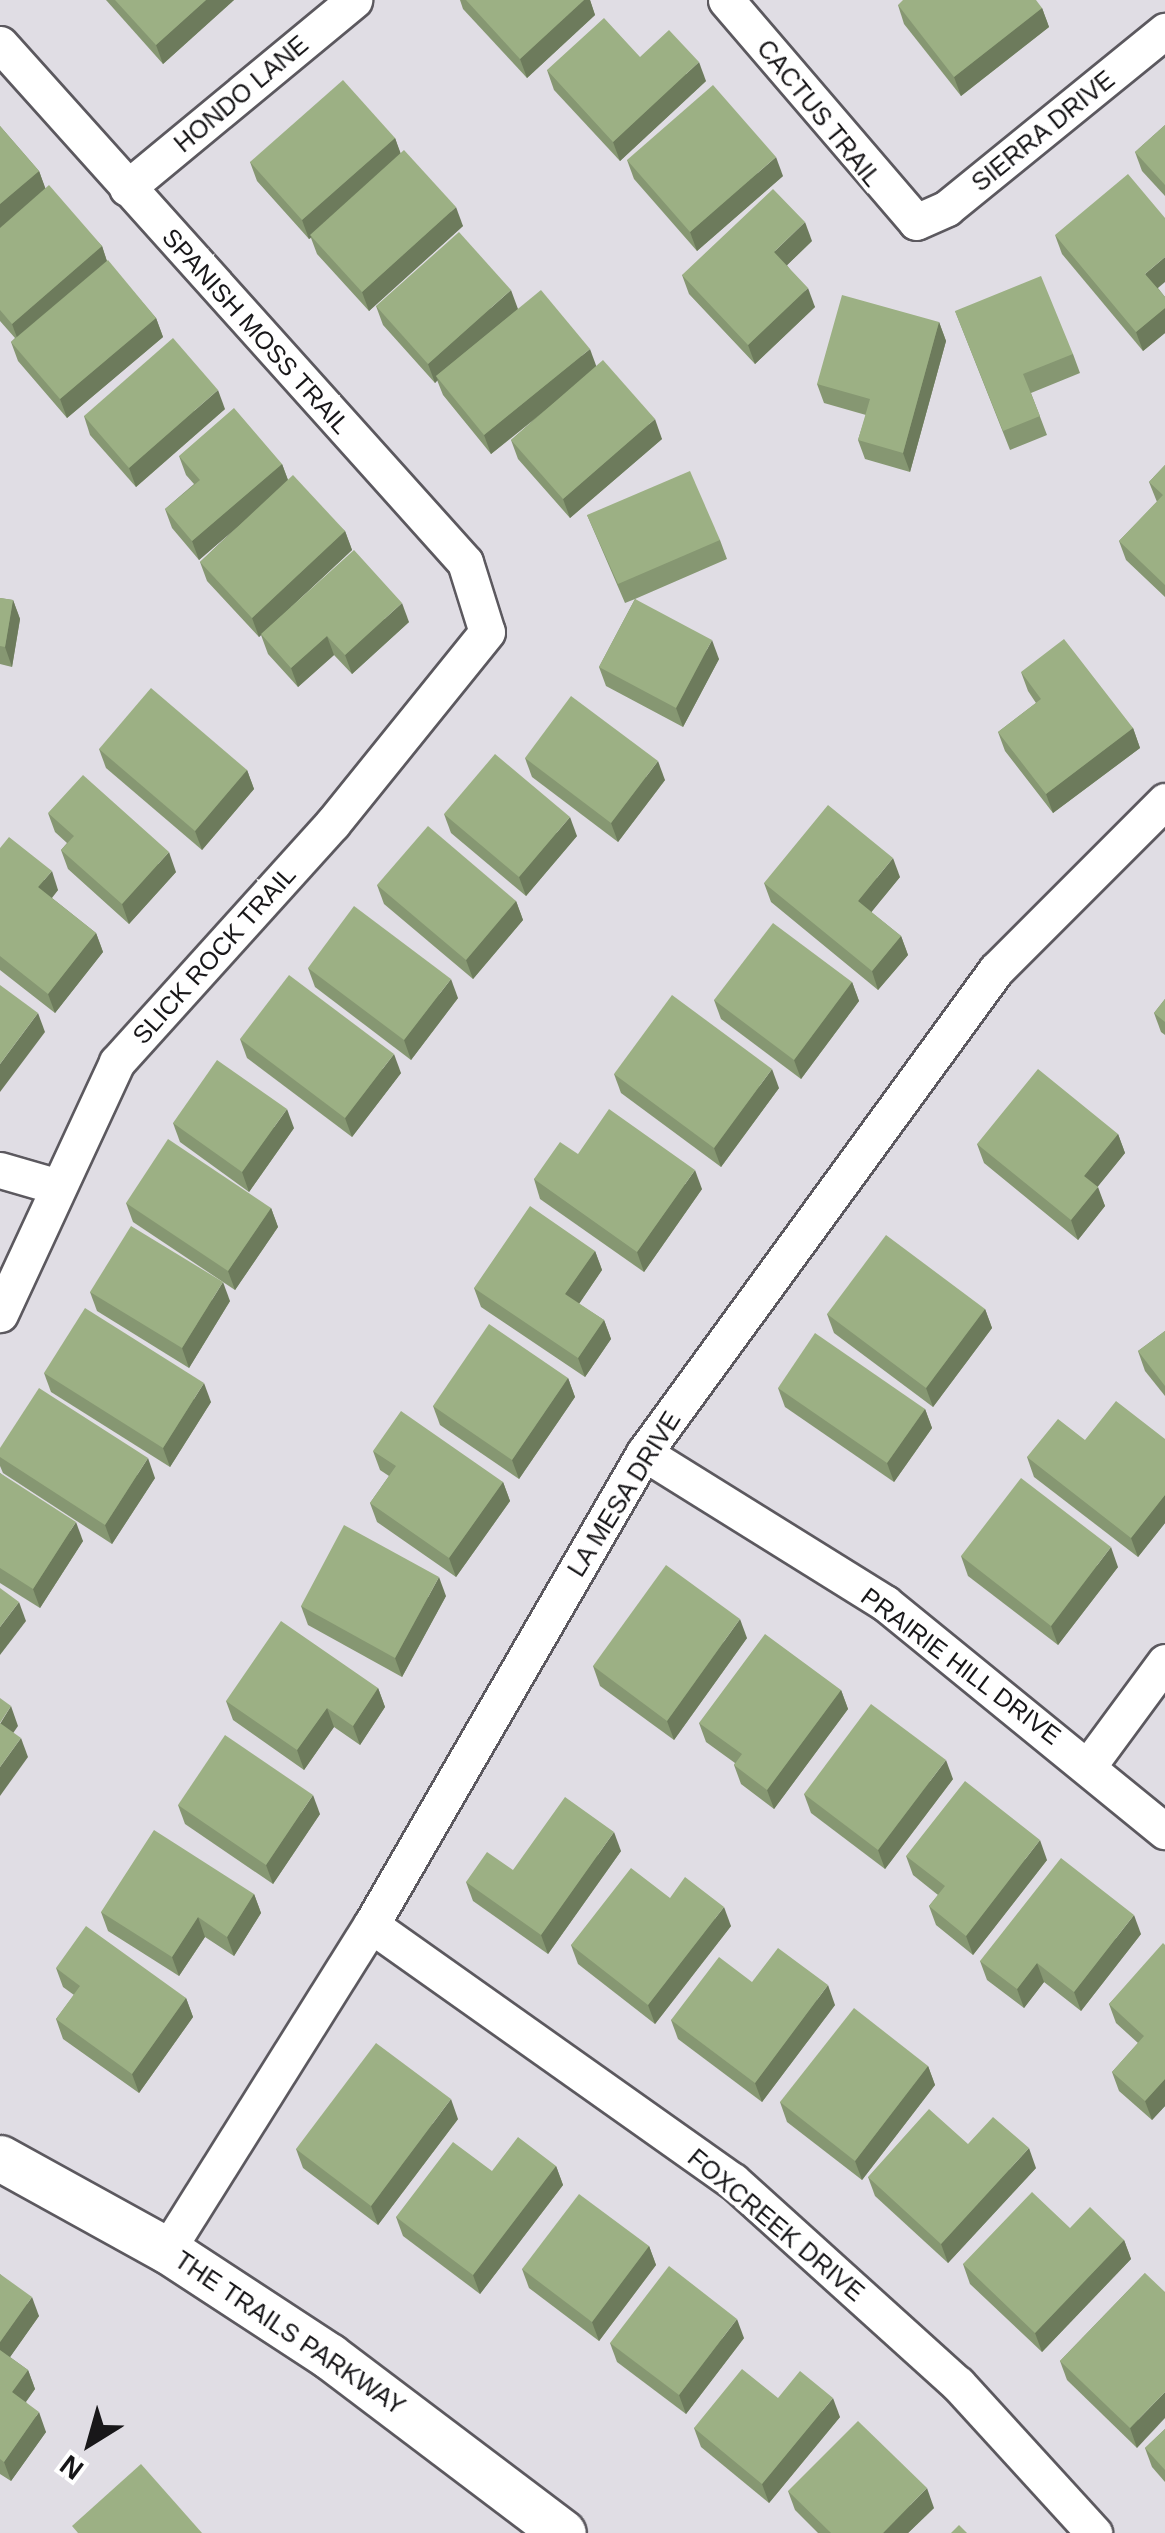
<!DOCTYPE html>
<style>
body{margin:0}
#map{position:relative;width:1165px;height:2533px;overflow:hidden;background:#e0dde4;font-family:Helvetica,sans-serif}
div>[style]{position:absolute}
[style*='--x']{left:calc(var(--x)*1px);top:calc(var(--y)*1px);width:calc(var(--w)*1px);rotate:calc(var(--a)*1deg)}
.roads{filter:drop-shadow(2px 0 #5c595f) drop-shadow(-2px 0 #5c595f) drop-shadow(0 2px #5c595f) drop-shadow(0 -2px #5c595f)}
.minor>*{height:35px;margin:-17.5px;padding:0 17.5px;transform-origin:17.5px;border-radius:17.5px;background:#fff}
.tertiary>*{height:45px;margin:-22.5px;padding:0 22.5px;transform-origin:22.5px;border-radius:22.5px;background:#fff}
.wall>*{inset:0;background:#869772}
.shaded-wall>*{inset:0;background:#6d7b5c}
.building>*{inset:0;background:#9cb084}
span{translate:-50% -50%;white-space:nowrap;text-align:center;line-height:1.15;-webkit-text-stroke:8px #fff;paint-order:stroke}
.street-label{font-size:25px;color:#181719}
.north{position:absolute;left:40px;top:2393px;width:100px;height:100px;-webkit-text-stroke:8px #fff;paint-order:stroke;rotate:217deg;font-size:28px;font-weight:700;line-height:40px;text-align:center;color:#181719}
.north::after{content:'';display:block;margin:auto;width:35px;height:45px;background:#181719;clip-path:polygon(50% 0,100% 100%,50% 72%,0 100%)}
</style>
<div id="map">
<div class="roads">
<div class="minor">
<i style="--x:726;--y:0;--w:292;--a:49.4"></i>
<i style="--x:916;--y:222;--w:34;--a:-24"></i>
<i style="--x:947;--y:208;--w:281;--a:-39.1"></i>
<i style="--x:0;--y:44;--w:696;--a:48.09"></i>
<i style="--x:465;--y:562;--w:73;--a:72.6"></i>
<i style="--x:487;--y:632;--w:247;--a:128.9"></i>
<i style="--x:332;--y:824;--w:321;--a:132.1"></i>
<i style="--x:117;--y:1062;--w:278;--a:114.9"></i>
<i style="--x:127;--y:188;--w:295;--a:-39.6"></i>
<i style="--x:0;--y:1170;--w:54;--a:16.1"></i>
<i style="--x:644;--y:1453;--w:284;--a:31.9"></i>
<i style="--x:885;--y:1603;--w:361;--a:39.2"></i>
<i style="--x:1089;--y:1765;--w:128;--a:-53.6"></i>
<i style="--x:371;--y:1925;--w:443;--a:35.3"></i>
<i style="--x:733;--y:2181;--w:303;--a:42.1"></i>
<i style="--x:958;--y:2384;--w:202;--a:47.6"></i>
<i style="--x:167;--y:2250;--w:384;--a:-57.9"></i>
<i style="--x:371;--y:1925;--w:545;--a:-59.96"></i>
<i style="--x:644;--y:1453;--w:598;--a:-53.92"></i>
<i style="--x:996;--y:970;--w:239;--a:-45"></i>
</div>
<div class="tertiary">
<i style="--x:0;--y:2158;--w:191;--a:28.9"></i>
<i style="--x:167;--y:2250;--w:194;--a:33.2"></i>
<i style="--x:329;--y:2356;--w:293;--a:37.1"></i>
</div>
</div>
<div class="wall">
<i style="clip-path:polygon(106px 0,234px 0,163px 64px)"></i>
<i style="clip-path:polygon(460px 0,590px 0,595px 15px,527px 78px,463px 9px)"></i>
<i style="clip-path:polygon(898px 5px,1042px 8px,1049px 27px,961px 96px,904px 24px)"></i>
<i style="clip-path:polygon(640px 57px,706px 81px,620px 161px,554px 90px,547px 70px)"></i>
<i style="clip-path:polygon(1165px 125px,1165px 196px,1142px 171px,1135px 152px)"></i>
<i style="clip-path:polygon(0 126px,39px 171px,45px 188px,102px 246px,107px 261px,156px 318px,163px 337px,67px 418px,18px 361px,11px 342px,15px 338px,0 321px)"></i>
<i style="clip-path:polygon(395px 138px,400px 153px,463px 226px,369px 311px,317px 254px,311px 238px,309px 239px,257px 181px,250px 162px)"></i>
<i style="clip-path:polygon(627px 160px,783px 176px,697px 251px,634px 179px)"></i>
<i style="clip-path:polygon(1055px 235px,1158px 288px,1165px 297px,1165px 333px,1143px 351px,1062px 254px)"></i>
<i style="clip-path:polygon(812px 241px,787px 265px,815px 307px,755px 364px,689px 294px,682px 275px)"></i>
<i style="clip-path:polygon(376px 306px,518px 309px,596px 366px,662px 439px,570px 518px,518px 459px,511px 440px,535px 419px,491px 454px,443px 395px,437px 380px,435px 383px,383px 325px)"></i>
<i style="clip-path:polygon(955px 311px,1073px 354px,1080px 373px,1031px 393px,1047px 435px,1010px 450px)"></i>
<i style="clip-path:polygon(939px 322px,946px 341px,910px 472px,865px 459px,858px 440px,866px 415px,824px 403px,817px 384px)"></i>
<i style="clip-path:polygon(225px 409px,136px 487px,90px 435px,84px 416px)"></i>
<i style="clip-path:polygon(179px 456px,282px 464px,288px 480px,345px 531px,352px 550px,291px 607px,409px 622px,352px 674px,334px 655px,298px 687px,268px 654px,261px 635px,259px 637px,207px 581px,200px 562px,240px 524px,199px 560px,172px 528px,165px 509px,194px 484px,186px 475px)"></i>
<i style="clip-path:polygon(1165px 465px,1165px 597px,1126px 560px,1119px 541px,1157px 502px,1149px 482px)"></i>
<i style="clip-path:polygon(587px 515px,720px 540px,727px 559px,635px 599px,719px 659px,683px 727px,606px 686px,599px 667px,635px 599px,625px 603px)"></i>
<i style="clip-path:polygon(0 598px,13px 600px,20px 619px,12px 667px,0 664px)"></i>
<i style="clip-path:polygon(1021px 672px,1133px 728px,1140px 748px,1053px 813px,1005px 751px,998px 732px,1036px 703px,1028px 691px)"></i>
<i style="clip-path:polygon(99px 749px,247px 770px,254px 789px,202px 850px,106px 768px)"></i>
<i style="clip-path:polygon(525px 758px,665px 780px,618px 842px,532px 777px)"></i>
<i style="clip-path:polygon(48px 813px,176px 872px,129px 924px,68px 869px,61px 850px,67px 843px,55px 832px)"></i>
<i style="clip-path:polygon(444px 814px,577px 836px,526px 896px,451px 833px)"></i>
<i style="clip-path:polygon(0 848px,58px 890px,52px 898px,96px 933px,103px 952px,55px 1013px,0 970px)"></i>
<i style="clip-path:polygon(900px 877px,871px 912px,901px 936px,908px 955px,878px 990px,771px 902px,764px 883px)"></i>
<i style="clip-path:polygon(377px 885px,516px 901px,523px 920px,473px 979px,384px 904px)"></i>
<i style="clip-path:polygon(308px 968px,458px 998px,411px 1060px,315px 987px)"></i>
<i style="clip-path:polygon(852px 982px,859px 1001px,801px 1079px,721px 1019px,714px 1000px)"></i>
<i style="clip-path:polygon(1165px 999px,1165px 1035px,1161px 1032px,1154px 1013px)"></i>
<i style="clip-path:polygon(240px 1039px,401px 1073px,352px 1137px,247px 1058px)"></i>
<i style="clip-path:polygon(614px 1074px,779px 1088px,721px 1167px,621px 1093px)"></i>
<i style="clip-path:polygon(173px 1123px,294px 1128px,249px 1192px,180px 1142px)"></i>
<i style="clip-path:polygon(1118px 1134px,1125px 1153px,1097px 1187px,1105px 1206px,1078px 1240px,984px 1163px,977px 1144px)"></i>
<i style="clip-path:polygon(578px 1154px,702px 1189px,644px 1272px,540px 1199px,534px 1179px)"></i>
<i style="clip-path:polygon(126px 1203px,271px 1208px,278px 1227px,235px 1290px,133px 1222px)"></i>
<i style="clip-path:polygon(595px 1251px,602px 1270px,579px 1304px,604px 1320px,611px 1339px,585px 1377px,481px 1307px,474px 1288px)"></i>
<i style="clip-path:polygon(90px 1292px,230px 1301px,189px 1368px,97px 1311px)"></i>
<i style="clip-path:polygon(985px 1309px,992px 1328px,933px 1407px,834px 1333px,827px 1314px)"></i>
<i style="clip-path:polygon(1165px 1331px,1165px 1396px,1145px 1371px,1138px 1351px)"></i>
<i style="clip-path:polygon(44px 1373px,211px 1402px,170px 1467px,51px 1392px)"></i>
<i style="clip-path:polygon(568px 1378px,575px 1397px,519px 1479px,440px 1425px,433px 1406px)"></i>
<i style="clip-path:polygon(778px 1388px,925px 1409px,932px 1428px,894px 1482px,785px 1407px)"></i>
<i style="clip-path:polygon(1165px 1439px,1165px 1523px,1138px 1557px,1034px 1477px,1027px 1457px,1085px 1440px)"></i>
<i style="clip-path:polygon(0 1448px,155px 1478px,112px 1544px,3px 1473px,0 1466px)"></i>
<i style="clip-path:polygon(373px 1451px,503px 1482px,510px 1501px,456px 1577px,377px 1522px,370px 1503px,389px 1476px,380px 1470px)"></i>
<i style="clip-path:polygon(0 1473px,83px 1541px,40px 1608px,0 1583px)"></i>
<i style="clip-path:polygon(961px 1556px,1118px 1567px,1058px 1645px,968px 1576px)"></i>
<i style="clip-path:polygon(446px 1596px,402px 1677px,308px 1625px,301px 1606px)"></i>
<i style="clip-path:polygon(747px 1638px,674px 1740px,600px 1686px,593px 1666px)"></i>
<i style="clip-path:polygon(378px 1688px,385px 1707px,360px 1745px,334px 1727px,304px 1770px,233px 1720px,226px 1701px)"></i>
<i style="clip-path:polygon(841px 1690px,848px 1709px,774px 1809px,741px 1784px,734px 1765px,735px 1763px,706px 1742px,699px 1723px)"></i>
<i style="clip-path:polygon(953px 1779px,885px 1869px,811px 1813px,804px 1794px)"></i>
<i style="clip-path:polygon(178px 1805px,320px 1814px,273px 1884px,185px 1824px)"></i>
<i style="clip-path:polygon(621px 1851px,548px 1954px,473px 1901px,466px 1882px,513px 1870px)"></i>
<i style="clip-path:polygon(906px 1856px,1047px 1860px,973px 1955px,936px 1925px,929px 1906px,938px 1895px,913px 1875px)"></i>
<i style="clip-path:polygon(254px 1894px,261px 1913px,234px 1956px,205px 1937px,179px 1976px,108px 1931px,101px 1912px)"></i>
<i style="clip-path:polygon(670px 1898px,731px 1926px,655px 2024px,578px 1964px,571px 1945px)"></i>
<i style="clip-path:polygon(1141px 1934px,1081px 2011px,1044px 1982px,1024px 2008px,987px 1980px,980px 1961px)"></i>
<i style="clip-path:polygon(1165px 1945px,1165px 2106px,1152px 2120px,1119px 2091px,1112px 2072px,1138px 2043px,1116px 2023px,1109px 2004px)"></i>
<i style="clip-path:polygon(56px 1968px,186px 1998px,193px 2017px,139px 2093px,63px 2039px,56px 2019px,74px 1995px,63px 1987px)"></i>
<i style="clip-path:polygon(752px 1982px,835px 2005px,762px 2102px,678px 2039px,671px 2020px)"></i>
<i style="clip-path:polygon(928px 2066px,935px 2085px,862px 2180px,787px 2122px,780px 2102px)"></i>
<i style="clip-path:polygon(458px 2119px,378px 2225px,303px 2168px,296px 2149px)"></i>
<i style="clip-path:polygon(556px 2166px,563px 2185px,480px 2294px,403px 2236px,396px 2217px,492px 2171px)"></i>
<i style="clip-path:polygon(1036px 2168px,948px 2263px,875px 2196px,868px 2177px)"></i>
<i style="clip-path:polygon(1070px 2228px,1124px 2240px,1131px 2259px,1042px 2352px,970px 2284px,963px 2264px)"></i>
<i style="clip-path:polygon(649px 2246px,656px 2265px,599px 2341px,529px 2288px,522px 2269px)"></i>
<i style="clip-path:polygon(1145px 2273px,1137px 2448px,1067px 2380px,1060px 2361px)"></i>
<i style="clip-path:polygon(0 2274px,39px 2316px,10px 2357px,28px 2370px,35px 2389px,26px 2402px,46px 2432px,11px 2481px,0 2474px)"></i>
<i style="clip-path:polygon(744px 2338px,686px 2414px,617px 2362px,610px 2343px)"></i>
<i style="clip-path:polygon(778px 2398px,840px 2417px,769px 2503px,701px 2447px,694px 2428px)"></i>
<i style="clip-path:polygon(1165px 2429px,1165px 2482px,1152px 2467px,1145px 2448px)"></i>
<i style="clip-path:polygon(788px 2491px,934px 2508px,908px 2533px,818px 2533px,795px 2510px)"></i>
</div>
<div class="shaded-wall">
<i style="clip-path:polygon(206px 0,234px 0,163px 64px,156px 45px)"></i>
<i style="clip-path:polygon(584px 0,590px 0,595px 15px,527px 78px,520px 59px)"></i>
<i style="clip-path:polygon(1042px 8px,1049px 27px,961px 96px,954px 77px)"></i>
<i style="clip-path:polygon(699px 62px,706px 81px,620px 161px,613px 142px)"></i>
<i style="clip-path:polygon(395px 138px,402px 157px,309px 239px,302px 220px)"></i>
<i style="clip-path:polygon(776px 157px,783px 176px,697px 251px,690px 232px)"></i>
<i style="clip-path:polygon(39px 171px,46px 190px,0 229px,0 204px)"></i>
<i style="clip-path:polygon(456px 207px,463px 226px,369px 311px,362px 292px)"></i>
<i style="clip-path:polygon(805px 222px,812px 241px,781px 271px,774px 252px)"></i>
<i style="clip-path:polygon(102px 246px,108px 265px,19px 343px,12px 324px)"></i>
<i style="clip-path:polygon(1165px 257px,1165px 282px,1152px 293px,1145px 274px)"></i>
<i style="clip-path:polygon(808px 288px,815px 307px,755px 364px,748px 345px)"></i>
<i style="clip-path:polygon(511px 290px,518px 309px,436px 376px,438px 380px,435px 383px,428px 364px)"></i>
<i style="clip-path:polygon(1165px 308px,1165px 333px,1143px 351px,1136px 332px)"></i>
<i style="clip-path:polygon(156px 318px,163px 337px,67px 418px,60px 399px)"></i>
<i style="clip-path:polygon(939px 322px,946px 341px,910px 472px,903px 453px)"></i>
<i style="clip-path:polygon(590px 349px,597px 368px,491px 454px,484px 435px)"></i>
<i style="clip-path:polygon(218px 390px,225px 409px,136px 487px,129px 468px)"></i>
<i style="clip-path:polygon(655px 419px,662px 439px,570px 518px,563px 499px)"></i>
<i style="clip-path:polygon(282px 464px,289px 483px,199px 560px,192px 541px)"></i>
<i style="clip-path:polygon(345px 531px,352px 550px,259px 637px,252px 618px)"></i>
<i style="clip-path:polygon(13px 600px,20px 619px,12px 667px,5px 647px)"></i>
<i style="clip-path:polygon(402px 603px,409px 622px,352px 674px,345px 655px)"></i>
<i style="clip-path:polygon(327px 636px,334px 655px,298px 687px,291px 668px)"></i>
<i style="clip-path:polygon(712px 640px,719px 659px,683px 727px,676px 708px)"></i>
<i style="clip-path:polygon(1133px 728px,1140px 748px,1053px 813px,1046px 794px)"></i>
<i style="clip-path:polygon(658px 761px,665px 780px,618px 842px,611px 823px)"></i>
<i style="clip-path:polygon(247px 770px,254px 789px,202px 850px,195px 831px)"></i>
<i style="clip-path:polygon(570px 817px,577px 836px,526px 896px,519px 877px)"></i>
<i style="clip-path:polygon(169px 852px,176px 872px,129px 924px,122px 904px)"></i>
<i style="clip-path:polygon(893px 858px,900px 877px,865px 920px,858px 901px)"></i>
<i style="clip-path:polygon(52px 871px,58px 890px,45px 906px,38px 887px)"></i>
<i style="clip-path:polygon(516px 901px,523px 920px,473px 979px,466px 960px)"></i>
<i style="clip-path:polygon(96px 933px,103px 952px,55px 1013px,48px 994px)"></i>
<i style="clip-path:polygon(901px 936px,908px 955px,878px 990px,872px 971px)"></i>
<i style="clip-path:polygon(451px 979px,458px 998px,411px 1060px,404px 1040px)"></i>
<i style="clip-path:polygon(852px 982px,859px 1001px,801px 1079px,794px 1060px)"></i>
<i style="clip-path:polygon(38px 1013px,45px 1032px,0 1092px,0 1064px)"></i>
<i style="clip-path:polygon(394px 1054px,401px 1073px,352px 1137px,345px 1118px)"></i>
<i style="clip-path:polygon(772px 1069px,779px 1088px,721px 1167px,714px 1148px)"></i>
<i style="clip-path:polygon(287px 1109px,294px 1128px,249px 1192px,242px 1172px)"></i>
<i style="clip-path:polygon(1118px 1134px,1125px 1153px,1091px 1195px,1084px 1176px)"></i>
<i style="clip-path:polygon(695px 1170px,702px 1189px,644px 1272px,637px 1252px)"></i>
<i style="clip-path:polygon(1098px 1187px,1105px 1206px,1078px 1240px,1071px 1220px)"></i>
<i style="clip-path:polygon(271px 1208px,278px 1227px,235px 1290px,228px 1271px)"></i>
<i style="clip-path:polygon(595px 1251px,602px 1270px,572px 1314px,565px 1294px)"></i>
<i style="clip-path:polygon(223px 1282px,230px 1301px,189px 1368px,182px 1348px)"></i>
<i style="clip-path:polygon(985px 1309px,992px 1328px,933px 1407px,926px 1388px)"></i>
<i style="clip-path:polygon(604px 1320px,611px 1339px,585px 1377px,578px 1358px)"></i>
<i style="clip-path:polygon(568px 1378px,575px 1397px,519px 1479px,512px 1460px)"></i>
<i style="clip-path:polygon(204px 1383px,211px 1402px,170px 1467px,163px 1448px)"></i>
<i style="clip-path:polygon(925px 1409px,932px 1428px,894px 1482px,887px 1463px)"></i>
<i style="clip-path:polygon(148px 1458px,155px 1478px,112px 1544px,105px 1525px)"></i>
<i style="clip-path:polygon(503px 1482px,510px 1501px,456px 1577px,449px 1558px)"></i>
<i style="clip-path:polygon(1165px 1495px,1165px 1523px,1138px 1557px,1131px 1538px)"></i>
<i style="clip-path:polygon(76px 1522px,83px 1541px,40px 1608px,33px 1589px)"></i>
<i style="clip-path:polygon(1111px 1547px,1118px 1567px,1058px 1645px,1051px 1626px)"></i>
<i style="clip-path:polygon(439px 1577px,446px 1596px,402px 1677px,395px 1658px)"></i>
<i style="clip-path:polygon(19px 1602px,26px 1621px,0 1655px,0 1627px)"></i>
<i style="clip-path:polygon(740px 1619px,747px 1638px,674px 1740px,667px 1721px)"></i>
<i style="clip-path:polygon(378px 1688px,385px 1707px,360px 1745px,353px 1726px)"></i>
<i style="clip-path:polygon(841px 1690px,848px 1709px,774px 1809px,767px 1790px)"></i>
<i style="clip-path:polygon(11px 1706px,18px 1726px,7px 1742px,0 1724px)"></i>
<i style="clip-path:polygon(327px 1708px,334px 1727px,304px 1770px,297px 1750px)"></i>
<i style="clip-path:polygon(21px 1738px,28px 1757px,0 1796px,0 1767px)"></i>
<i style="clip-path:polygon(946px 1760px,953px 1779px,885px 1869px,878px 1850px)"></i>
<i style="clip-path:polygon(313px 1795px,320px 1814px,273px 1884px,266px 1865px)"></i>
<i style="clip-path:polygon(614px 1832px,621px 1851px,548px 1954px,541px 1935px)"></i>
<i style="clip-path:polygon(1040px 1840px,1047px 1860px,973px 1955px,966px 1936px)"></i>
<i style="clip-path:polygon(254px 1894px,261px 1913px,234px 1956px,227px 1937px)"></i>
<i style="clip-path:polygon(724px 1907px,731px 1926px,655px 2024px,648px 2005px)"></i>
<i style="clip-path:polygon(1134px 1915px,1141px 1934px,1081px 2011px,1074px 1992px)"></i>
<i style="clip-path:polygon(198px 1917px,205px 1937px,179px 1976px,172px 1957px)"></i>
<i style="clip-path:polygon(1037px 1963px,1044px 1982px,1024px 2008px,1017px 1989px)"></i>
<i style="clip-path:polygon(828px 1985px,835px 2005px,762px 2102px,755px 2083px)"></i>
<i style="clip-path:polygon(186px 1998px,193px 2017px,139px 2093px,132px 2074px)"></i>
<i style="clip-path:polygon(928px 2066px,935px 2085px,862px 2180px,855px 2161px)"></i>
<i style="clip-path:polygon(1165px 2079px,1165px 2106px,1152px 2120px,1145px 2101px)"></i>
<i style="clip-path:polygon(451px 2099px,458px 2119px,378px 2225px,371px 2206px)"></i>
<i style="clip-path:polygon(1029px 2148px,1036px 2168px,948px 2263px,941px 2244px)"></i>
<i style="clip-path:polygon(556px 2166px,563px 2185px,480px 2294px,473px 2275px)"></i>
<i style="clip-path:polygon(1124px 2240px,1131px 2259px,1042px 2352px,1035px 2333px)"></i>
<i style="clip-path:polygon(649px 2246px,656px 2265px,599px 2341px,592px 2322px)"></i>
<i style="clip-path:polygon(32px 2297px,39px 2316px,3px 2367px,0 2359px,0 2342px)"></i>
<i style="clip-path:polygon(737px 2319px,744px 2338px,686px 2414px,679px 2395px)"></i>
<i style="clip-path:polygon(28px 2370px,35px 2389px,19px 2411px,12px 2392px)"></i>
<i style="clip-path:polygon(1165px 2392px,1165px 2418px,1137px 2448px,1130px 2428px)"></i>
<i style="clip-path:polygon(833px 2398px,840px 2417px,769px 2503px,762px 2484px)"></i>
<i style="clip-path:polygon(39px 2412px,46px 2432px,11px 2481px,4px 2462px)"></i>
<i style="clip-path:polygon(927px 2488px,934px 2508px,908px 2533px,883px 2533px)"></i>
</div>
<div class="building">
<i style="clip-path:polygon(115px 0,206px 0,156px 45px)"></i>
<i style="clip-path:polygon(466px 0,584px 0,520px 59px)"></i>
<i style="clip-path:polygon(903px 0,1036px 0,1042px 8px,954px 77px,898px 5px)"></i>
<i style="clip-path:polygon(604px 18px,640px 57px,669px 30px,699px 62px,613px 142px,547px 70px)"></i>
<i style="clip-path:polygon(343px 80px,395px 138px,302px 220px,250px 162px)"></i>
<i style="clip-path:polygon(713px 85px,776px 157px,690px 232px,627px 160px)"></i>
<i style="clip-path:polygon(1165px 125px,1165px 185px,1135px 152px)"></i>
<i style="clip-path:polygon(0 126px,39px 171px,0 204px)"></i>
<i style="clip-path:polygon(404px 150px,456px 207px,362px 292px,310px 235px)"></i>
<i style="clip-path:polygon(1128px 174px,1165px 218px,1165px 257px,1145px 274px,1165px 297px,1165px 308px,1136px 332px,1055px 235px)"></i>
<i style="clip-path:polygon(49px 185px,102px 246px,12px 324px,0 310px,0 228px)"></i>
<i style="clip-path:polygon(773px 189px,805px 222px,774px 252px,808px 288px,748px 345px,682px 275px)"></i>
<i style="clip-path:polygon(459px 232px,511px 290px,428px 364px,376px 306px)"></i>
<i style="clip-path:polygon(108px 260px,156px 318px,60px 399px,11px 342px)"></i>
<i style="clip-path:polygon(1041px 276px,1073px 354px,1023px 374px,1040px 416px,1003px 431px,955px 311px)"></i>
<i style="clip-path:polygon(541px 290px,590px 349px,484px 435px,436px 376px)"></i>
<i style="clip-path:polygon(842px 295px,939px 322px,903px 453px,858px 440px,870px 399px,817px 384px)"></i>
<i style="clip-path:polygon(173px 338px,218px 390px,129px 468px,84px 416px)"></i>
<i style="clip-path:polygon(603px 360px,655px 419px,563px 499px,511px 440px)"></i>
<i style="clip-path:polygon(234px 408px,282px 464px,192px 541px,165px 509px,200px 480px,179px 456px)"></i>
<i style="clip-path:polygon(1165px 465px,1165px 585px,1119px 541px,1163px 495px,1149px 482px)"></i>
<i style="clip-path:polygon(690px 471px,720px 540px,618px 584px,587px 515px)"></i>
<i style="clip-path:polygon(293px 475px,345px 531px,252px 618px,200px 562px)"></i>
<i style="clip-path:polygon(354px 550px,402px 603px,345px 655px,327px 636px,291px 668px,261px 634px)"></i>
<i style="clip-path:polygon(0 598px,13px 600px,5px 647px,0 646px)"></i>
<i style="clip-path:polygon(635px 599px,712px 640px,676px 708px,599px 667px)"></i>
<i style="clip-path:polygon(1064px 639px,1133px 728px,1046px 794px,998px 732px,1041px 699px,1021px 672px)"></i>
<i style="clip-path:polygon(151px 688px,247px 770px,195px 831px,99px 749px)"></i>
<i style="clip-path:polygon(571px 696px,658px 761px,611px 823px,525px 758px)"></i>
<i style="clip-path:polygon(495px 754px,570px 817px,519px 877px,444px 814px)"></i>
<i style="clip-path:polygon(83px 775px,169px 852px,122px 904px,61px 850px,74px 836px,48px 813px)"></i>
<i style="clip-path:polygon(828px 805px,893px 858px,858px 901px,901px 936px,872px 971px,764px 883px)"></i>
<i style="clip-path:polygon(428px 826px,516px 901px,466px 960px,377px 885px)"></i>
<i style="clip-path:polygon(9px 837px,52px 871px,38px 887px,96px 933px,48px 994px,0 956px,0 848px)"></i>
<i style="clip-path:polygon(354px 906px,451px 979px,404px 1040px,308px 968px)"></i>
<i style="clip-path:polygon(773px 923px,852px 982px,794px 1060px,714px 1000px)"></i>
<i style="clip-path:polygon(289px 975px,394px 1054px,345px 1118px,240px 1039px)"></i>
<i style="clip-path:polygon(0 985px,38px 1013px,0 1064px)"></i>
<i style="clip-path:polygon(672px 995px,772px 1069px,714px 1148px,614px 1074px)"></i>
<i style="clip-path:polygon(1165px 999px,1165px 1022px,1154px 1013px)"></i>
<i style="clip-path:polygon(217px 1060px,287px 1109px,242px 1172px,173px 1123px)"></i>
<i style="clip-path:polygon(1038px 1069px,1118px 1134px,1084px 1176px,1098px 1187px,1071px 1220px,977px 1144px)"></i>
<i style="clip-path:polygon(609px 1109px,695px 1170px,637px 1252px,534px 1179px,560px 1142px,578px 1154px)"></i>
<i style="clip-path:polygon(168px 1139px,271px 1208px,228px 1271px,126px 1203px)"></i>
<i style="clip-path:polygon(530px 1206px,595px 1251px,565px 1294px,604px 1320px,578px 1358px,474px 1288px)"></i>
<i style="clip-path:polygon(131px 1226px,223px 1282px,182px 1348px,90px 1292px)"></i>
<i style="clip-path:polygon(886px 1235px,985px 1309px,926px 1388px,827px 1314px)"></i>
<i style="clip-path:polygon(85px 1308px,204px 1383px,163px 1448px,44px 1373px)"></i>
<i style="clip-path:polygon(489px 1324px,568px 1378px,512px 1460px,433px 1406px)"></i>
<i style="clip-path:polygon(1165px 1331px,1165px 1386px,1138px 1351px)"></i>
<i style="clip-path:polygon(815px 1333px,925px 1409px,887px 1463px,778px 1388px)"></i>
<i style="clip-path:polygon(39px 1388px,148px 1458px,105px 1525px,0 1457px,0 1448px)"></i>
<i style="clip-path:polygon(1116px 1401px,1165px 1439px,1165px 1495px,1131px 1538px,1027px 1457px,1058px 1419px,1085px 1440px)"></i>
<i style="clip-path:polygon(401px 1411px,503px 1482px,449px 1558px,370px 1503px,396px 1466px,373px 1451px)"></i>
<i style="clip-path:polygon(0 1473px,76px 1522px,33px 1589px,0 1568px)"></i>
<i style="clip-path:polygon(1021px 1478px,1111px 1547px,1051px 1626px,961px 1556px)"></i>
<i style="clip-path:polygon(344px 1525px,439px 1577px,395px 1658px,301px 1606px)"></i>
<i style="clip-path:polygon(666px 1565px,740px 1619px,667px 1721px,593px 1666px)"></i>
<i style="clip-path:polygon(0 1588px,19px 1602px,0 1627px)"></i>
<i style="clip-path:polygon(281px 1621px,378px 1688px,353px 1726px,327px 1708px,297px 1750px,226px 1701px)"></i>
<i style="clip-path:polygon(765px 1634px,841px 1690px,767px 1790px,734px 1765px,742px 1754px,699px 1723px)"></i>
<i style="clip-path:polygon(0 1698px,11px 1706px,0 1723px)"></i>
<i style="clip-path:polygon(871px 1704px,946px 1760px,878px 1850px,804px 1794px)"></i>
<i style="clip-path:polygon(0 1723px,21px 1738px,0 1767px)"></i>
<i style="clip-path:polygon(225px 1735px,313px 1795px,266px 1865px,178px 1805px)"></i>
<i style="clip-path:polygon(965px 1781px,1040px 1840px,966px 1936px,929px 1906px,945px 1886px,906px 1856px)"></i>
<i style="clip-path:polygon(565px 1797px,614px 1832px,541px 1935px,466px 1882px,487px 1852px,513px 1870px)"></i>
<i style="clip-path:polygon(154px 1830px,254px 1894px,227px 1937px,198px 1917px,172px 1957px,101px 1912px)"></i>
<i style="clip-path:polygon(1061px 1858px,1134px 1915px,1074px 1992px,1037px 1963px,1017px 1989px,980px 1961px)"></i>
<i style="clip-path:polygon(631px 1868px,670px 1898px,685px 1877px,724px 1907px,648px 2005px,571px 1945px)"></i>
<i style="clip-path:polygon(86px 1926px,186px 1998px,132px 2074px,56px 2019px,80px 1986px,56px 1968px)"></i>
<i style="clip-path:polygon(1163px 1943px,1165px 1945px,1165px 2079px,1145px 2101px,1112px 2072px,1144px 2036px,1109px 2004px)"></i>
<i style="clip-path:polygon(778px 1948px,828px 1985px,755px 2083px,671px 2020px,719px 1957px,752px 1982px)"></i>
<i style="clip-path:polygon(854px 2008px,928px 2066px,855px 2161px,780px 2102px)"></i>
<i style="clip-path:polygon(376px 2043px,451px 2099px,371px 2206px,296px 2149px)"></i>
<i style="clip-path:polygon(929px 2109px,968px 2144px,993px 2117px,1029px 2148px,941px 2244px,868px 2177px)"></i>
<i style="clip-path:polygon(518px 2137px,556px 2166px,473px 2275px,396px 2217px,453px 2142px,492px 2171px)"></i>
<i style="clip-path:polygon(1032px 2192px,1070px 2228px,1090px 2207px,1124px 2240px,1035px 2333px,963px 2264px)"></i>
<i style="clip-path:polygon(579px 2194px,649px 2246px,592px 2322px,522px 2269px)"></i>
<i style="clip-path:polygon(669px 2266px,737px 2319px,679px 2395px,610px 2343px)"></i>
<i style="clip-path:polygon(1145px 2273px,1165px 2292px,1165px 2392px,1130px 2428px,1060px 2361px)"></i>
<i style="clip-path:polygon(0 2274px,32px 2297px,0 2342px)"></i>
<i style="clip-path:polygon(0 2350px,28px 2370px,12px 2392px,39px 2412px,4px 2462px,0 2459px)"></i>
<i style="clip-path:polygon(742px 2369px,778px 2398px,800px 2371px,833px 2398px,762px 2484px,694px 2428px)"></i>
<i style="clip-path:polygon(858px 2421px,927px 2488px,883px 2533px,831px 2533px,788px 2491px)"></i>
<i style="clip-path:polygon(1165px 2429px,1165px 2470px,1145px 2448px)"></i>
<i style="clip-path:polygon(141px 2464px,202px 2533px,78px 2533px,72px 2526px)"></i>
<i style="clip-path:polygon(959px 2525px,967px 2533px,951px 2533px)"></i>
</div>
<div class="street-label">
<span style="left:241px;top:94px;rotate:-40deg">HONDO LANE</span>
<span style="left:819px;top:113px;rotate:51deg">CACTUS TRAIL</span>
<span style="left:1043px;top:131px;rotate:-39deg">SIERRA DRIVE</span>
<span style="left:256px;top:331px;rotate:48deg">SPANISH MOSS TRAIL</span>
<span style="left:214px;top:955px;rotate:-48deg">SLICK ROCK TRAIL</span>
<span style="left:624px;top:1494px;rotate:-58deg">LA MESA DRIVE</span>
<span style="left:961px;top:1666px;rotate:37deg">PRAIRIE HILL DRIVE</span>
<span style="left:776px;top:2225px;rotate:40deg">FOXCREEK DRIVE</span>
<span style="left:290px;top:2333px;rotate:34deg">THE TRAILS PARKWAY</span>
</div>
<div class="north">N</div>
</div>
